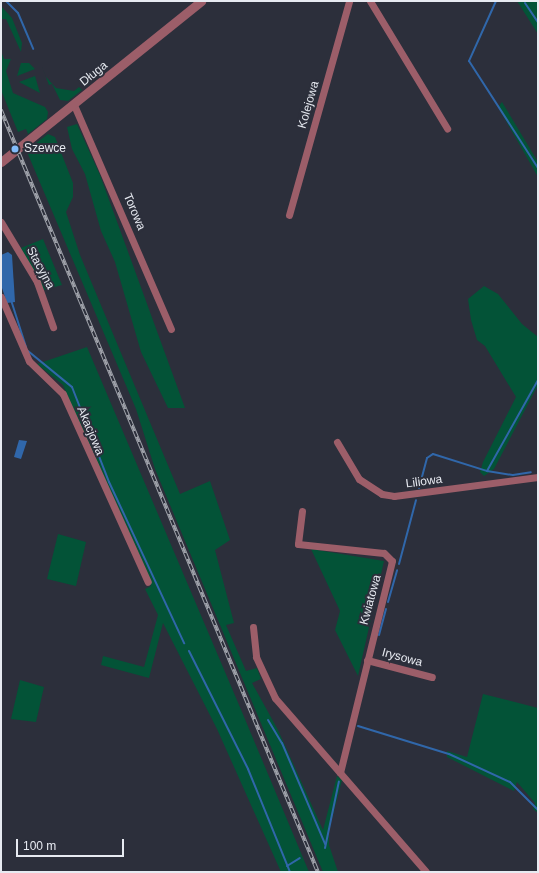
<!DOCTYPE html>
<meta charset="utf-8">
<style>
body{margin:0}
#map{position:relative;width:539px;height:873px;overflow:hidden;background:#2c2f3b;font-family:Arial,sans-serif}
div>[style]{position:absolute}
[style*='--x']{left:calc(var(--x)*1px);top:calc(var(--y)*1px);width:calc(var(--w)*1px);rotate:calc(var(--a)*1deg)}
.green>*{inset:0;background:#035337}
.water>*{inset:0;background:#3067aa}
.stream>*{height:2px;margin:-1px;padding:0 1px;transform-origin:1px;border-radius:1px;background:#3067aa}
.minor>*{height:7px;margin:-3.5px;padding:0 3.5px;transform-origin:3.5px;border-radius:3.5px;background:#9c5e69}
.tertiary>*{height:9px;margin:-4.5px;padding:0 4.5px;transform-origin:4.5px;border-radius:4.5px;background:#9c5e69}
.rail>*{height:3.5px;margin-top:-1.75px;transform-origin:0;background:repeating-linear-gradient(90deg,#2c2f3b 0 6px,#a0a3ab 0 12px);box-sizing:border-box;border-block:1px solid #a0a3ab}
.dots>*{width:11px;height:11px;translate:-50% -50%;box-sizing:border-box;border:2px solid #2c2f3b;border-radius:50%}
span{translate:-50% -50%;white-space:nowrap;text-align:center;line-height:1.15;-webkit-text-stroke:4px #2c2f3b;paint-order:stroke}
.street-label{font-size:12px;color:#e7eaf1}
.poi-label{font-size:12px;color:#e7eaf1}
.left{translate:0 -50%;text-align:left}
.frame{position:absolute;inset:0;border:2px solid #e7eaf1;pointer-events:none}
.scale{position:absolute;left:16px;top:839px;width:108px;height:18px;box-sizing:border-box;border:2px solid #e7eaf1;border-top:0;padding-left:5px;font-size:12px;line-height:14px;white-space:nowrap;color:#e7eaf1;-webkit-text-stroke:3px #2c2f3b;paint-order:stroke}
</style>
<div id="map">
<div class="green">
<i style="clip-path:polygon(517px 1px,538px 1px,538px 34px)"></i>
<i style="clip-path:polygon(1px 6px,12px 18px,22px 43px,21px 52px,6px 19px,1px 19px)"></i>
<i style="clip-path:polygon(1px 51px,4px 59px,11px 59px,6px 71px,13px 93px,45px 107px,48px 112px,47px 119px,28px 134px,26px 129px,18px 132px,1px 90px)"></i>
<i style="clip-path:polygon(39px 59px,46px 77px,56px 88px,74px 91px,79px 87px,82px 90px,68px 101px,60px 100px,52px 84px,49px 85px)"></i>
<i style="clip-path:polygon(21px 63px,29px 63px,35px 69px,17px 76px)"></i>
<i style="clip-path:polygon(35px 76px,40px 93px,19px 82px)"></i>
<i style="clip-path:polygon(502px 102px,538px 162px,538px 177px,498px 107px)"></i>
<i style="clip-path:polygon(77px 124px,100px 175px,185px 408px,168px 408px,141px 352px,115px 262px,101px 231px,85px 174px,72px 149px,67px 127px)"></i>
<i style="clip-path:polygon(48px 134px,55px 137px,73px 183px,73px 197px,66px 212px,80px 255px,180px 494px,210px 481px,230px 540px,215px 550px,234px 623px,226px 625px,246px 671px,257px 668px,261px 679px,252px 683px,278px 730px,323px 830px,337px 776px,342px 780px,329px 830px,329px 845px,338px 872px,323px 872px,155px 469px,136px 409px,27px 152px,23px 153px)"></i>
<i style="clip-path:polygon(43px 239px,62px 285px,44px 290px,21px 248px)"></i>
<i style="clip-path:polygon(484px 286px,498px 294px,522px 324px,538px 337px,538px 385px,494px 469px,484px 476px,480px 472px,483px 462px,516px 397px,485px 346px,477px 340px,471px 320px,468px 299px)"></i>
<i style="clip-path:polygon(87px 347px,242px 712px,309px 872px,281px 872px,217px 729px,163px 623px,149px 678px,101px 665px,103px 656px,144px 667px,158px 615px,145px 589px,151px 586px,63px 385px,37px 364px)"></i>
<i style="clip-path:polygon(58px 534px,86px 542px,76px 586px,47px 579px)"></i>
<i style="clip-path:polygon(311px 549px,384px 561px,358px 676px,335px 630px,340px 611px)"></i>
<i style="clip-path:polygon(20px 680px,44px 687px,36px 722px,11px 719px)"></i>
<i style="clip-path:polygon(483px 694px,538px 708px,538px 813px,533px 809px,535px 803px,517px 782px,514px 791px,447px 757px,447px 751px,467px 757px)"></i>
</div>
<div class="water">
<i style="clip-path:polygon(8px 252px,12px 255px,15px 302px,7px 303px,1px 285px,1px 255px)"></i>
<i style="clip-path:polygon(19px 440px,27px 441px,21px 459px,14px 457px)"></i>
</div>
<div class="stream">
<i style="--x:6;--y:1;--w:17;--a:45"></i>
<i style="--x:18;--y:13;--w:39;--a:67"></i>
<i style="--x:496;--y:1;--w:66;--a:114.2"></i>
<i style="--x:469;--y:61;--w:127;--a:57.2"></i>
<i style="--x:525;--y:3;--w:23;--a:56"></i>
<i style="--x:11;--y:300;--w:49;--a:72.3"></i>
<i style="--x:28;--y:351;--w:57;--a:39.3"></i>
<i style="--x:72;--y:387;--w:102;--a:68.7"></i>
<i style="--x:109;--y:482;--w:178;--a:65"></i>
<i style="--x:487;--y:471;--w:26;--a:9"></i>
<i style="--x:513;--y:475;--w:18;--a:-9"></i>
<i style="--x:419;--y:488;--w:31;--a:-75"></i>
<i style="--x:427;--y:458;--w:7;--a:-34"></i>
<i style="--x:433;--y:454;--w:57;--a:17.5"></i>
<i style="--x:487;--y:471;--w:104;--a:-60.7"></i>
<i style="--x:399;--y:564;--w:66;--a:-75.1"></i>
<i style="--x:388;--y:602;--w:33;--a:-74"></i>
<i style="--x:379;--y:635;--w:27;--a:-75"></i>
<i style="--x:189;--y:651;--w:132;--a:63.4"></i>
<i style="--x:248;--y:769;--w:111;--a:67.8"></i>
<i style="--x:268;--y:720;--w:27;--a:59"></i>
<i style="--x:282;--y:743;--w:110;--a:66.9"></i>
<i style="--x:358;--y:726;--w:95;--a:17.1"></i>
<i style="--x:449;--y:754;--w:67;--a:24.7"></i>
<i style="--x:510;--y:782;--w:40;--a:45"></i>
<i style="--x:325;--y:848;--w:68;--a:-78.2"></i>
<i style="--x:287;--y:866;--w:15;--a:-32"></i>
</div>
<div class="minor">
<i style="--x:370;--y:1;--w:149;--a:58.8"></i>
<i style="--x:74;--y:105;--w:244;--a:66.6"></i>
<i style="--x:289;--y:215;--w:222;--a:-74.3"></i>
<i style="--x:1;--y:222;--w:70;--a:59"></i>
<i style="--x:37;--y:282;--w:48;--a:70.4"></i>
<i style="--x:1;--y:297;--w:70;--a:66.4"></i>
<i style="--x:29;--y:361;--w:47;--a:44.1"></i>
<i style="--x:63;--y:394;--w:206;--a:65.7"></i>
<i style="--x:337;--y:442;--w:43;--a:59.3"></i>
<i style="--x:359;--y:479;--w:27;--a:33"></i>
<i style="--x:382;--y:494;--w:12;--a:9"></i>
<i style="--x:394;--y:496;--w:145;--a:-7.5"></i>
<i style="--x:302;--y:511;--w:33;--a:97"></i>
<i style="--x:298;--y:544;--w:86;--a:6"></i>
<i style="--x:384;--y:553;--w:11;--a:45"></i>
<i style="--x:392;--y:561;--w:218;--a:103.8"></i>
<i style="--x:253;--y:627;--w:30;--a:84"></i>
<i style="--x:256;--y:657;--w:45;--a:65.1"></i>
<i style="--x:275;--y:698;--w:230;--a:49"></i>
<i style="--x:367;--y:660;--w:67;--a:14.7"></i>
</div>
<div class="tertiary">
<i style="--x:1;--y:162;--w:257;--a:-38.8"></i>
</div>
<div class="rail">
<i style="--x:1;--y:110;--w:825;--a:67.41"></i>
</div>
<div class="dots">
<i style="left:15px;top:149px;background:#82bcfa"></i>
</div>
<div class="street-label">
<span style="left:94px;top:74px;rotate:-39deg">Długa</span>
<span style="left:309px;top:105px;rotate:-74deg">Kolejowa</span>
<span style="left:134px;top:212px;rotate:67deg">Torowa</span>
<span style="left:40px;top:268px;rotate:62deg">Stacyjna</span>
<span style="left:90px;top:431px;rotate:67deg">Akacjowa</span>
<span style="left:424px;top:482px;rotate:-8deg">Liliowa</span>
<span style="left:371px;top:600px;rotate:-75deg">Kwiatowa</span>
<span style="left:402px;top:658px;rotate:15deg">Irysowa</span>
</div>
<div class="poi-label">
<span class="left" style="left:24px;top:149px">Szewce</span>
</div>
<div class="frame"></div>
<div class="scale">100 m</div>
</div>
